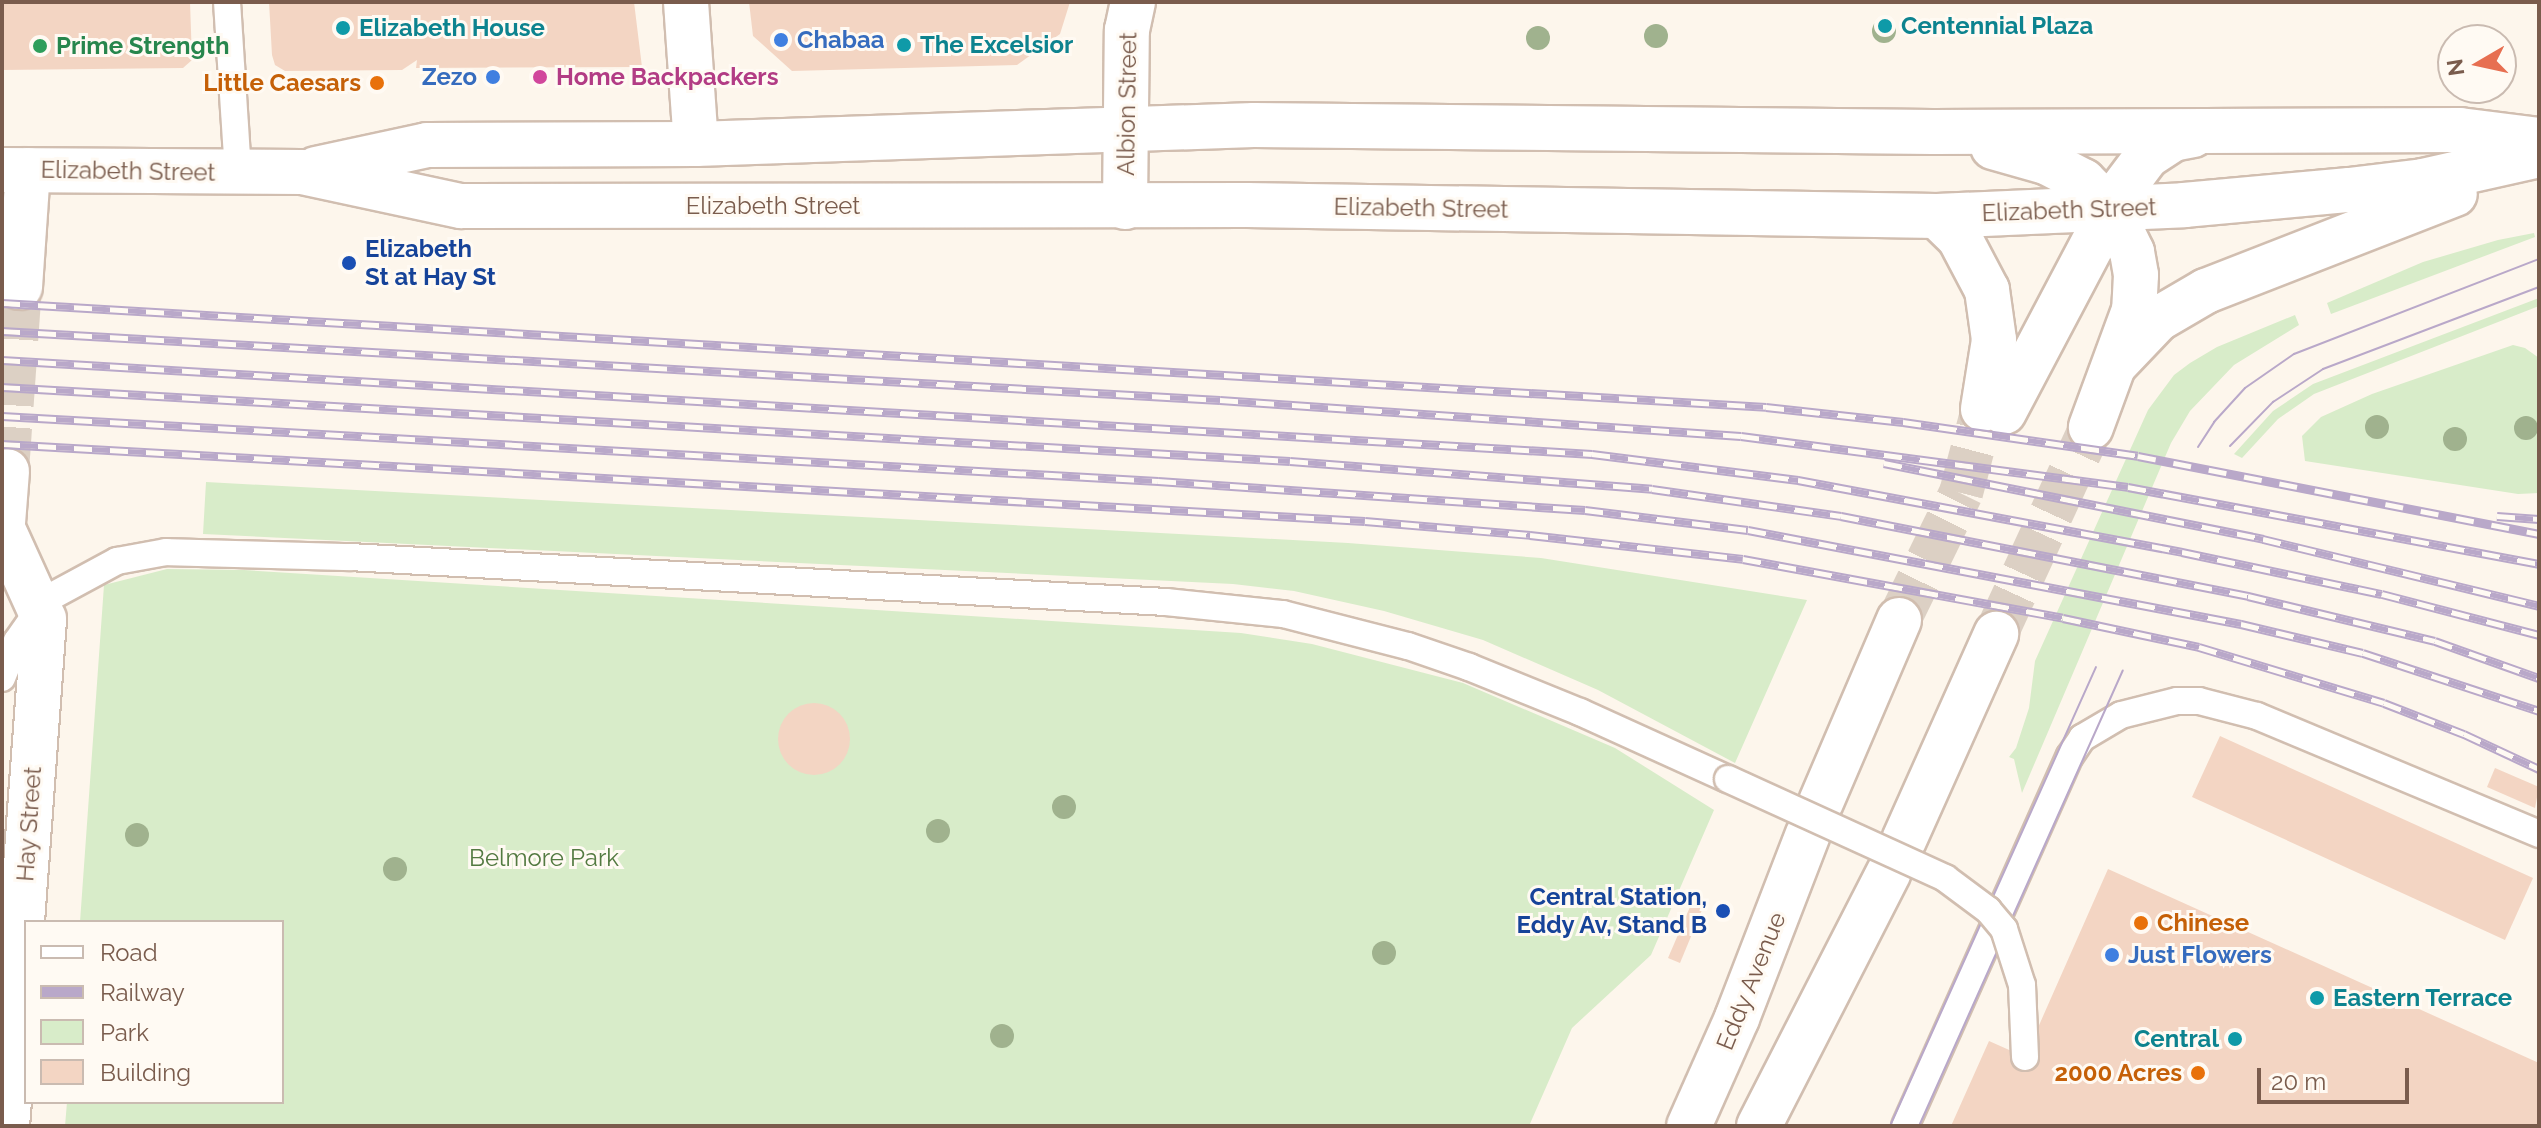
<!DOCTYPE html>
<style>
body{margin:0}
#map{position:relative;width:2541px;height:1128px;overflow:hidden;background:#fdf6ec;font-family:Raleway,sans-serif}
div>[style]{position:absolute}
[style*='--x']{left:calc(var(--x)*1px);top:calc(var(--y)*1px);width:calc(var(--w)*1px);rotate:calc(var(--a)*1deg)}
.green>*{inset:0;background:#d8ecc9}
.building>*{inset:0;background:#f3d5c3}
.round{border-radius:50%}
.street-tunnel>*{height:44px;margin-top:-22px;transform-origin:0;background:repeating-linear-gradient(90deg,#dcd0c4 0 44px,transparent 0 66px)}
.secondary-tunnel>*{height:44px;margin-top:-22px;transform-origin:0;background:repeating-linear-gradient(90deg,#dcd0c4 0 44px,transparent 0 66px)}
.roads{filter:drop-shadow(2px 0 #d1beb0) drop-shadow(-2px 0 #d1beb0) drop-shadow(0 2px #d1beb0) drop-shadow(0 -2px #d1beb0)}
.lane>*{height:26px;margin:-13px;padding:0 13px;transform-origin:13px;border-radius:13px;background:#fff}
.street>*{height:44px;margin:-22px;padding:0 22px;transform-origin:22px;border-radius:22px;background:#fff}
.secondary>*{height:44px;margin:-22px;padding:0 22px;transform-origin:22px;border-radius:22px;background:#fff}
.tram>*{height:2px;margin:-1px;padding:0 1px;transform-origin:1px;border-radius:1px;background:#b9a8c9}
.rail>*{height:9px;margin-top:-4.5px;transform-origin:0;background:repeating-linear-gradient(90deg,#fffaf3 0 18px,#b9a8c9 0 36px);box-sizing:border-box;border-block:2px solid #b9a8c9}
.bridges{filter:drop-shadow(2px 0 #d1beb0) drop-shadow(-2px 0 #d1beb0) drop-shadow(0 2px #d1beb0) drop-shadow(0 -2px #d1beb0)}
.lane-bridge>*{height:26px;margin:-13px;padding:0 13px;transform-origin:13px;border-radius:13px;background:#fff}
.trees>*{width:24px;height:24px;margin:-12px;border-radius:50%;background:#a0b28e}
.dots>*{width:22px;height:22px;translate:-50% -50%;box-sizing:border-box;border:4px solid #fffaf3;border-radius:50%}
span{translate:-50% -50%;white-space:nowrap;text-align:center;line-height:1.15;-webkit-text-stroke:6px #fffaf3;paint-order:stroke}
.culture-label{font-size:24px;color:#0d838f;font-weight:700}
.left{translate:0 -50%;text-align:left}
.right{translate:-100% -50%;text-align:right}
.shop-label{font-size:24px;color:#366cbe;font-weight:700}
.leisure-label{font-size:24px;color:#27864d;font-weight:700}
.hotel-label{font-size:24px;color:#b23c85;font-weight:700}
.food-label{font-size:24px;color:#c56008;font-weight:700}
.street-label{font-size:24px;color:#7a5c4d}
.transit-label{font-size:24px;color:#164399;font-weight:700}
.park-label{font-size:24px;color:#537a41}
.frame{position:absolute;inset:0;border:4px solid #7a5c4d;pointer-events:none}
.legend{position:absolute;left:24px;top:920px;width:260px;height:184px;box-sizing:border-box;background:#fffaf3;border:2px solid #cabbb1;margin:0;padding:10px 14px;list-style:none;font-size:24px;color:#7a5c4d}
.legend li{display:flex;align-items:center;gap:16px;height:40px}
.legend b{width:40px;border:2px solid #cabbb1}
.north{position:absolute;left:2437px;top:24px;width:80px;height:80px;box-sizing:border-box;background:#fffaf3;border:2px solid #cabbb1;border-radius:50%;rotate:261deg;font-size:22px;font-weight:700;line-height:32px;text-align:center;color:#7a5c4d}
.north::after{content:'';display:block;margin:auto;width:28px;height:36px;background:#e76f51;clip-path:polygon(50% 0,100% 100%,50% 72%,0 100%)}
.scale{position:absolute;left:2257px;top:1068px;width:152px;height:36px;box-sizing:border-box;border:4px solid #7a5c4d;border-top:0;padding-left:10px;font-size:24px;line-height:28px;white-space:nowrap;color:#7a5c4d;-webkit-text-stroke:6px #fffaf3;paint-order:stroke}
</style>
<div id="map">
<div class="green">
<i style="clip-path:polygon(2534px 233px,2535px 237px,2331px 314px,2327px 303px,2423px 262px,2498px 240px)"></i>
<i style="clip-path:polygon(2539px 298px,2539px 306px,2314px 394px,2278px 419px,2242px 458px,2234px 454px,2273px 411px,2313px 384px)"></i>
<i style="clip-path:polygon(2295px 315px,2299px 325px,2234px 365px,2190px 411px,2171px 443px,2022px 793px,2014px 759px,2009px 757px,2016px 748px,2029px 708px,2035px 661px,2148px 410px,2174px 375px,2190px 363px,2217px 347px)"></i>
<i style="clip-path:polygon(2513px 345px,2525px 348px,2539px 358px,2539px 493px,2518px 494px,2305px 461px,2302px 436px,2321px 417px,2372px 394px)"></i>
<i style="clip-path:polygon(206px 482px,1348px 543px,1541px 558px,1807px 600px,1735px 763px,1598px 690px,1483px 640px,1384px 611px,1294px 591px,1233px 584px,203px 534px)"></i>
<i style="clip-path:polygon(167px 569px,244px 570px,1241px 633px,1312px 644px,1463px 683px,1615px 748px,1714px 810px,1651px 955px,1572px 1028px,1529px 1126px,65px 1126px,67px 1102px,282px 1102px,282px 922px,80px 922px,104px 585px)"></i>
</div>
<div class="building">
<i style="clip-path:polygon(2px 2px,190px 2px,192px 60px,183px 68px,2px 70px)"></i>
<i style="clip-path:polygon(269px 2px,634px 2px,642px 67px,416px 68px,417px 60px,402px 70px,285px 71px,275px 65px,272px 55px)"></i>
<i style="clip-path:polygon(749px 2px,1070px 2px,1060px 34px,1017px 65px,792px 71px,753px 36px)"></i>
<i class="round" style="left:778px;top:703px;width:72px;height:72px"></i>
<i style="clip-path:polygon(2220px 736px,2533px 878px,2505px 940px,2192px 797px)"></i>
<i style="clip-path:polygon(2495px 768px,2539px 787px,2535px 808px,2487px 787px)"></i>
<i style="clip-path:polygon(2108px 869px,2539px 1063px,2539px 1126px,1951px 1126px,1989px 1041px,2025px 1057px)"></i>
<i style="clip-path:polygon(1693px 900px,1704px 905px,1680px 963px,1668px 958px)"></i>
</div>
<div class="street-tunnel">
<i style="--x:7;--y:471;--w:184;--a:-86"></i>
</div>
<div class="secondary-tunnel">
<i style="--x:1899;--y:620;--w:141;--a:-64"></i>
<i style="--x:1961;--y:493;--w:87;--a:-75.3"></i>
<i style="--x:1996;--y:634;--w:228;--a:-65.3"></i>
</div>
<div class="roads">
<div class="lane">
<i style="--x:227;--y:2;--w:170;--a:86.3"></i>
<i style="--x:2;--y:678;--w:40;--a:-68"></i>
<i style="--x:17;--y:641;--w:39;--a:-55"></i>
<i style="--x:39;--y:609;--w:21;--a:-43"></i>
<i style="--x:54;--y:595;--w:72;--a:-28.4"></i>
<i style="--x:117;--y:561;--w:50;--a:-10.4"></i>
<i style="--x:166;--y:552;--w:183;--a:1.6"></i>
<i style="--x:349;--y:557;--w:818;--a:3.15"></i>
<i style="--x:1166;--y:602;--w:118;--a:5.9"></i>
<i style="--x:1283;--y:614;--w:129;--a:14.4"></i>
<i style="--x:1408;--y:646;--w:65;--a:19"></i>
<i style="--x:1469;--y:667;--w:120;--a:22.1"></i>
<i style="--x:1580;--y:712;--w:162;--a:24.4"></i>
<i style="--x:1905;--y:1126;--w:405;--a:-66"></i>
<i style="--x:2070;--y:756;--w:22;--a:-56"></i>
<i style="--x:2082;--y:738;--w:45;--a:-30.5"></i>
<i style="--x:2121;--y:715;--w:58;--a:-14"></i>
<i style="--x:2177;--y:701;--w:22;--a:0"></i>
<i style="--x:2199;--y:701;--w:60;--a:14.5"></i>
<i style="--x:2257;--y:716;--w:306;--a:22.7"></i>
</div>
<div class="street">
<i style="--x:686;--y:2;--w:142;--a:86"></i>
<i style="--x:20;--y:287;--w:117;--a:-86.1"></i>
<i style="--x:4;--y:531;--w:97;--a:65.6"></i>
<i style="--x:44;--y:619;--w:508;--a:94.17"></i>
<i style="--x:2;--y:536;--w:65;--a:-85.6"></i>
</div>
<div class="secondary">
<i style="--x:1993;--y:147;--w:55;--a:15.8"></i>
<i style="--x:2046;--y:162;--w:42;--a:27.2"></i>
<i style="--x:2083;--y:181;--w:40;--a:45"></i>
<i style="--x:2111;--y:209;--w:48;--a:64"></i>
<i style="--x:2132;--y:252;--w:23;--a:80"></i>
<i style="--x:2136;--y:275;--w:35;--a:93"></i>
<i style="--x:2134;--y:310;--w:125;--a:110.2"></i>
<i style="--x:316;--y:169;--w:114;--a:-12.2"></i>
<i style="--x:427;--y:145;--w:269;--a:-0.2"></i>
<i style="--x:696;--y:144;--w:558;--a:-1.95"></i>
<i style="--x:1254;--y:125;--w:679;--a:0.59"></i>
<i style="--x:1933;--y:132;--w:527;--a:-0.22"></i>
<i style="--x:2460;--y:130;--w:80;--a:7.2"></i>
<i style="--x:2;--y:170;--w:300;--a:0.4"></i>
<i style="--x:302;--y:172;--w:163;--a:12.1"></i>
<i style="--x:461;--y:206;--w:786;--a:-0.07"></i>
<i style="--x:1247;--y:205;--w:690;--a:0.91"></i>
<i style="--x:1937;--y:216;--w:247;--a:-2.5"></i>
<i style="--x:2184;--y:205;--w:166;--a:-5.2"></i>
<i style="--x:2349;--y:190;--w:75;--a:-6.9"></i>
<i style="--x:2423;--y:181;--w:119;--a:-12.6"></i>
<i style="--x:1125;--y:207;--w:177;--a:-89.4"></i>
<i style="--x:1127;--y:30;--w:29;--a:-78"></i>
<i style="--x:1937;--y:216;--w:30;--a:44"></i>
<i style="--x:1959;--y:237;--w:60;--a:62.2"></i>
<i style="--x:1987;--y:290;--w:50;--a:82"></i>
<i style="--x:1994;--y:340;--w:70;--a:99.1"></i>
<i style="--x:2116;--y:363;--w:61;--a:-46.3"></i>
<i style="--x:2158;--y:319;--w:56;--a:-30.3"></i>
<i style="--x:2206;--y:291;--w:267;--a:-21.3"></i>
<i style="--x:2004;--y:412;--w:249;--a:-62.2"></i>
<i style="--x:2120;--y:192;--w:45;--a:-53.1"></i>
<i style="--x:2147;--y:156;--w:31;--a:-33"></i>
<i style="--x:2173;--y:139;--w:20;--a:-11"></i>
<i style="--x:1821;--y:802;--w:198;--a:-66.8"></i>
<i style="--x:1904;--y:840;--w:226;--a:-65.9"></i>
<i style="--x:1689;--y:1126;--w:118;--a:-66"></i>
<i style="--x:1737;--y:1018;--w:197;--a:-68.9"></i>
<i style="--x:1759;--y:1126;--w:285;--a:-62.9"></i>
</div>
</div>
<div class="tram">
<i style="--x:2230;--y:446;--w:62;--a:-45.7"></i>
<i style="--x:2273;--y:402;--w:60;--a:-33.4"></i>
<i style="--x:2323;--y:369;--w:231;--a:-20.8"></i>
<i style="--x:2198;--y:447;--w:30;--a:-57"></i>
<i style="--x:2214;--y:422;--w:46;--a:-47.6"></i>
<i style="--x:2245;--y:388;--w:60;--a:-34.8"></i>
<i style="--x:2294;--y:354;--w:263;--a:-21.2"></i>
<i style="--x:1890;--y:1126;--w:503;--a:-65.83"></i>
<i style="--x:1919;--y:1126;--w:499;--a:-65.9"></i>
</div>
<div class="rail">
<i style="--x:2;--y:303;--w:1767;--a:3.37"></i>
<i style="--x:1766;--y:407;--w:138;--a:6.2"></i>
<i style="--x:1903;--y:422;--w:237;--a:8.2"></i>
<i style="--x:2138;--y:456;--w:409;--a:11"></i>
<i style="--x:2;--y:331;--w:1220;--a:3.24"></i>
<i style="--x:1220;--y:400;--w:522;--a:3.95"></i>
<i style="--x:1741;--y:436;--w:390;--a:7.5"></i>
<i style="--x:2128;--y:487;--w:418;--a:10.6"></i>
<i style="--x:2;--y:360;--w:1593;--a:3.38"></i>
<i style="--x:1592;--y:454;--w:208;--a:7.2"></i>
<i style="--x:1798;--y:480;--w:391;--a:10.6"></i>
<i style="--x:2182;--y:552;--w:204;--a:11.9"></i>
<i style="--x:2382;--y:594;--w:162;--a:14.6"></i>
<i style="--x:2;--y:387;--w:1290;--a:3.29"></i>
<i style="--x:1290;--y:461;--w:363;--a:4.4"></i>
<i style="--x:1652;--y:489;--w:191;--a:8.1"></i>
<i style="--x:1841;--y:516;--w:415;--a:11.1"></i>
<i style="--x:2248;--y:596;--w:192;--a:13.5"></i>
<i style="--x:2435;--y:641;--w:110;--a:19.6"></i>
<i style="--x:2;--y:416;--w:1158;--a:3.22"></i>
<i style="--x:1158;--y:481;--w:428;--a:3.9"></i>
<i style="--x:1585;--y:510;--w:164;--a:7"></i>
<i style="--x:1748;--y:530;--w:502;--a:10.79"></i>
<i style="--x:2241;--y:624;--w:125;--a:13.4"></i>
<i style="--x:2363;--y:653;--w:185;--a:18.2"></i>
<i style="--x:2;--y:444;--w:1365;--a:3.23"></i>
<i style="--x:1365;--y:521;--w:166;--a:4.8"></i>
<i style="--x:1530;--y:535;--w:214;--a:6.4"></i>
<i style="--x:1743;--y:559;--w:325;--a:10.4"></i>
<i style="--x:2063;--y:618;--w:139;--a:12"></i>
<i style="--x:2199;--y:647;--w:193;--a:16.8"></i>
<i style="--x:2384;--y:703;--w:86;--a:21.2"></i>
<i style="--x:2464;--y:734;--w:83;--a:25"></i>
<i style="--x:1884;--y:463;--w:387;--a:11.3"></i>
<i style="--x:2263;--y:539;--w:284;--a:13.6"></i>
<i style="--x:2497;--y:516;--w:42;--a:4.1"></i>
</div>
<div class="bridges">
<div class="lane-bridge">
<i style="--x:1728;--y:779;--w:239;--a:24.5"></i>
<i style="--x:1945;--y:878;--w:54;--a:36.7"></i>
<i style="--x:1988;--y:910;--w:25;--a:50"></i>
<i style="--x:2004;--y:929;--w:59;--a:72.2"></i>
<i style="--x:2022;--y:985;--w:72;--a:87.6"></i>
</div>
</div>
<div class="trees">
<i style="left:1884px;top:31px"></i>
<i style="left:1656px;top:36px"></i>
<i style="left:1538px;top:38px"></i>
<i style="left:2377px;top:427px"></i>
<i style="left:2526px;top:428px"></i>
<i style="left:2455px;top:439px"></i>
<i style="left:1064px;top:807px"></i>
<i style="left:938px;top:831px"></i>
<i style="left:137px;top:835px"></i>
<i style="left:395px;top:869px"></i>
<i style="left:1384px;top:953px"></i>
<i style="left:1002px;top:1036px"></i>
</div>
<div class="dots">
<i style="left:1885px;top:26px;background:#0f9aa8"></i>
<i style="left:343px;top:28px;background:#0f9aa8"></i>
<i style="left:781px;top:40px;background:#3f7fe0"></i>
<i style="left:904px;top:45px;background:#0f9aa8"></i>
<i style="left:40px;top:46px;background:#2e9e5b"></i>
<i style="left:493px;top:77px;background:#3f7fe0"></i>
<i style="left:540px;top:77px;background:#d1479c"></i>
<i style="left:377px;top:83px;background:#e8710a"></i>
<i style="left:349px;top:263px;background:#1a4fb4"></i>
<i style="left:1723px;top:911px;background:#1a4fb4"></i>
<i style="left:2141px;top:923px;background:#e8710a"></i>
<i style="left:2112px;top:955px;background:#3f7fe0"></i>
<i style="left:2317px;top:998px;background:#0f9aa8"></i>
<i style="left:2235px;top:1039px;background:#0f9aa8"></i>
<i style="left:2198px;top:1073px;background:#e8710a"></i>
</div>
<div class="culture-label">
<span class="left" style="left:1901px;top:26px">Centennial Plaza</span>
<span class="left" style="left:359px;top:28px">Elizabeth House</span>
<span class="left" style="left:920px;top:45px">The Excelsior</span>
<span class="left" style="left:2333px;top:998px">Eastern Terrace</span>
<span class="right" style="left:2219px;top:1039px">Central</span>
</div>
<div class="shop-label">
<span class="left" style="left:797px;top:40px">Chabaa</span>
<span class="right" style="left:477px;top:77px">Zezo</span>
<span class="left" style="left:2128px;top:955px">Just Flowers</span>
</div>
<div class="leisure-label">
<span class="left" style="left:56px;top:46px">Prime Strength</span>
</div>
<div class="hotel-label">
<span class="left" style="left:556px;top:77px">Home Backpackers</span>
</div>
<div class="food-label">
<span class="right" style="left:361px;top:83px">Little Caesars</span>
<span class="left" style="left:2157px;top:923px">Chinese</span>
<span class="right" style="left:2182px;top:1073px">2000 Acres</span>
</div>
<div class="street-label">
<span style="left:1127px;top:104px;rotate:-89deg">Albion Street</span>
<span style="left:128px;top:171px;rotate:1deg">Elizabeth Street</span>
<span style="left:773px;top:206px">Elizabeth Street</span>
<span style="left:1421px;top:208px;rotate:1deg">Elizabeth Street</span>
<span style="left:2069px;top:210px;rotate:-2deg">Elizabeth Street</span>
<span style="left:29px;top:824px;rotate:-86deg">Hay Street</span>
<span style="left:1751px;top:981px;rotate:-68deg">Eddy Avenue</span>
</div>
<div class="transit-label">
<span class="left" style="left:365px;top:263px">Elizabeth<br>St at Hay St</span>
<span class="right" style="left:1707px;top:911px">Central Station,<br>Eddy Av, Stand B</span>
</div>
<div class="park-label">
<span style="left:544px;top:858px">Belmore Park</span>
</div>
<div class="frame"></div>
<ul class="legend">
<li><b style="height:10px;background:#fff"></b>Road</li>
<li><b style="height:10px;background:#b9a8c9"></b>Railway</li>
<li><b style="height:22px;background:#d8ecc9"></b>Park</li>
<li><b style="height:22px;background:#f3d5c3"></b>Building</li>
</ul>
<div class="north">N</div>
<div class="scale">20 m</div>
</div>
